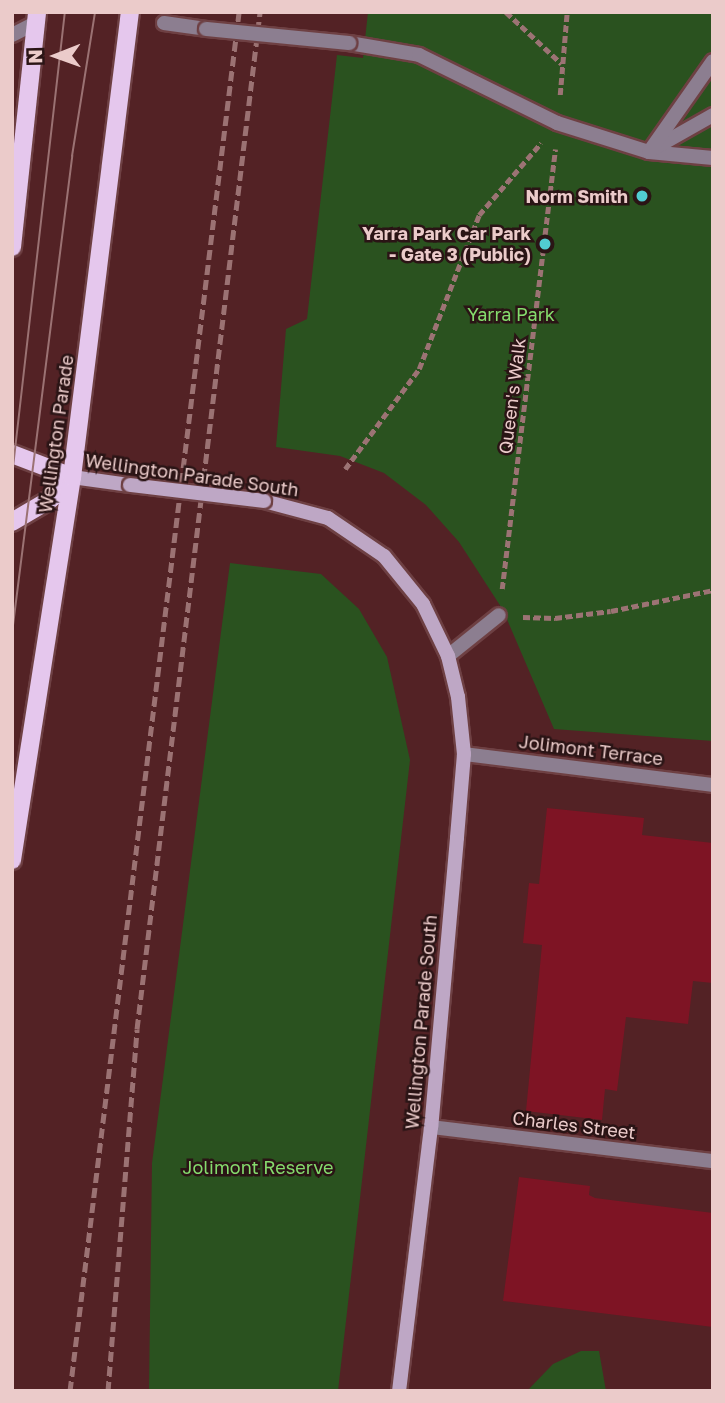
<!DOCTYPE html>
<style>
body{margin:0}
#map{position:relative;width:725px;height:1403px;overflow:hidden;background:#532225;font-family:"Golos Text",sans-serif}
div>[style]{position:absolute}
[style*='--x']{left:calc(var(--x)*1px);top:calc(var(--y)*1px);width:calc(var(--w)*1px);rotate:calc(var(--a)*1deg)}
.green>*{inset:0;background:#2a521f}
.building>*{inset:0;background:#7e1424}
.path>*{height:4.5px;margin-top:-2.25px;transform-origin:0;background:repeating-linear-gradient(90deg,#9c7374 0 7px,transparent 0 10.5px)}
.roads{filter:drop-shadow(2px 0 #6e4043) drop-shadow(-2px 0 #6e4043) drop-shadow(0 2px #6e4043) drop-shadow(0 -2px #6e4043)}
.lane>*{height:14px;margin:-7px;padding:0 7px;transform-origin:7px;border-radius:7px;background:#8c7e90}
.street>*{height:14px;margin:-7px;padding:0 7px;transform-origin:7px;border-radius:7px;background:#8c7e90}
.secondary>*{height:14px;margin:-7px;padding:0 7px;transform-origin:7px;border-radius:7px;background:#bea7c5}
.primary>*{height:18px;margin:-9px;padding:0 9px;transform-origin:9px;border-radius:9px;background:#e5c7ed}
.tram>*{height:2px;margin:-1px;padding:0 1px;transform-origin:1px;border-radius:1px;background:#9b7273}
.rail>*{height:5px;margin-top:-2.5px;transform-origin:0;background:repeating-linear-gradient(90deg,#9b7273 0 10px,transparent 0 15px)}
.bridges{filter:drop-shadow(2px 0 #6e4043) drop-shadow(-2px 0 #6e4043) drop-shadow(0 2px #6e4043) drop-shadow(0 -2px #6e4043)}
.street-bridge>*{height:14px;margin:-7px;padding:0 7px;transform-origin:7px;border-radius:7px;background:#8c7e90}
.secondary-bridge>*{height:14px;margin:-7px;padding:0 7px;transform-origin:7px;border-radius:7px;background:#bea7c5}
.dots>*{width:19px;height:19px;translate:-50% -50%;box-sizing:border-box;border:4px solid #2a1415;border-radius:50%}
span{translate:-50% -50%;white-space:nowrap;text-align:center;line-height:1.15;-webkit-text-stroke:5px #2a1415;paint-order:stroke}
.poi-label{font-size:18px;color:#ebcbca;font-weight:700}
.right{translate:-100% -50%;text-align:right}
.park-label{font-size:18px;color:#85dc6d}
.street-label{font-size:18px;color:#ebcbca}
.frame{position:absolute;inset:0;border:14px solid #ebcbca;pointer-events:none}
.north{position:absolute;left:21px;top:21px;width:70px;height:70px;-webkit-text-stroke:5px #2a1415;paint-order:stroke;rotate:269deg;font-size:19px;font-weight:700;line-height:28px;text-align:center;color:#ebcbca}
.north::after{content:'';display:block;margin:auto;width:24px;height:32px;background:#ebcbca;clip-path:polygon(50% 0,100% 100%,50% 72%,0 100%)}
</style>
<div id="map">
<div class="green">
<i style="clip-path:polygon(368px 12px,713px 12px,713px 741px,554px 729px,503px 610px,459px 542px,426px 505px,384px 473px,340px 456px,276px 447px,286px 329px,307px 319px,337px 55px,363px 58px)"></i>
<i style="clip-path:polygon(230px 563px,321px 574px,359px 609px,387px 657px,410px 760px,338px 1391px,149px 1391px,152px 1163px)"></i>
<i style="clip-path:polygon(581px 1351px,599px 1351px,606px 1391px,527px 1391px,553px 1364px)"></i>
</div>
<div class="building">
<i style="clip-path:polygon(547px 808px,644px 818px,642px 835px,713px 843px,713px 983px,693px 981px,688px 1024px,626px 1017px,617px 1091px,605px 1089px,602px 1120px,526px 1111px,542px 945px,523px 943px,529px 883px,539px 884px)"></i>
<i style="clip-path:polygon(519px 1177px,590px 1186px,589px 1195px,595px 1198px,713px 1213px,713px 1327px,503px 1301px)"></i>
</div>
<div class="path">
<i style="--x:506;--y:12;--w:76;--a:42.9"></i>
<i style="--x:560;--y:95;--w:83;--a:-85.2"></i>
<i style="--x:345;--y:469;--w:124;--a:-53.5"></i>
<i style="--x:419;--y:369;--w:165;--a:-68.7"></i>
<i style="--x:479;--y:215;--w:95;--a:-49.3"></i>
<i style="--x:502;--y:589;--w:443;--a:-83.1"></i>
<i style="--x:523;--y:617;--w:32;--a:2"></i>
<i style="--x:555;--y:618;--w:56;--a:-7.1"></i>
<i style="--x:611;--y:611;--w:104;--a:-11.6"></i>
</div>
<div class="roads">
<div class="lane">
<i style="--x:12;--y:35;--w:27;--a:-27"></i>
<i style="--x:448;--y:656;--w:65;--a:-38.8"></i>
</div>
<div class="street">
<i style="--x:164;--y:23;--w:42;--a:8.1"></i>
<i style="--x:349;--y:43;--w:71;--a:9.7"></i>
<i style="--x:419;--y:55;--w:154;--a:26.2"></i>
<i style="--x:557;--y:123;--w:96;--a:17.5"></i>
<i style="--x:649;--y:152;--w:64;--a:5.4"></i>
<i style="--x:653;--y:149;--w:69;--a:-29.5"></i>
<i style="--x:649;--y:152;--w:111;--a:-54.9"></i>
<i style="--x:464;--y:754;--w:251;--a:7.1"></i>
<i style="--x:431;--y:1127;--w:284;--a:6.9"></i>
</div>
<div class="secondary">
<i style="--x:72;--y:477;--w:59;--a:7.9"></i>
<i style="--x:264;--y:501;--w:66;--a:14.9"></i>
<i style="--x:328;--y:518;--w:68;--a:34.2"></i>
<i style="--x:384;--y:556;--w:62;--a:50.9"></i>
<i style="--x:423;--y:604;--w:58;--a:64.3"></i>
<i style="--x:448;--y:656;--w:42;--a:76.3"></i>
<i style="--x:458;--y:697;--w:57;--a:84"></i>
<i style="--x:464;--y:754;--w:84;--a:94.8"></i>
<i style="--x:457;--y:838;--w:290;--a:95.1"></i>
<i style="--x:431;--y:1127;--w:266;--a:96.9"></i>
</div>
<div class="primary">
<i style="--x:12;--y:247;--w:236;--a:-83.9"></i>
<i style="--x:12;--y:454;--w:64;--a:21"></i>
<i style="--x:72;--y:477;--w:30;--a:134"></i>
<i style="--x:51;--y:499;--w:45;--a:149.5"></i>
<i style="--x:12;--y:860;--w:388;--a:-81.1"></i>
<i style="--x:72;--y:477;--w:469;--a:-82.9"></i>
</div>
</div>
<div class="tram">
<i style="--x:12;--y:476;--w:467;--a:-83.5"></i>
<i style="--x:12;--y:633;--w:481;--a:-82.8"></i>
<i style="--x:72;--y:156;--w:146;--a:-80.9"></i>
</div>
<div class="rail">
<i style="--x:70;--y:1391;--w:1389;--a:-83.01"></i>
<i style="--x:108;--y:1391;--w:363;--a:-85.4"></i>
<i style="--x:137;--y:1029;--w:1024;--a:-83.1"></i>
</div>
<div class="bridges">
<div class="street-bridge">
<i style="--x:206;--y:29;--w:144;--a:5.6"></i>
</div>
<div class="secondary-bridge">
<i style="--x:130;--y:485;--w:135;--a:6.8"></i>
</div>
</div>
<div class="dots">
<i style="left:642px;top:196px;background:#51ccd2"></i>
<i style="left:545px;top:244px;background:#51ccd2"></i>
</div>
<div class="poi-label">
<span class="right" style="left:628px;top:196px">Norm Smith</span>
<span class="right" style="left:531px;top:244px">Yarra Park Car Park<br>- Gate 3 (Public)</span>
</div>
<div class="park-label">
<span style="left:511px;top:314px">Yarra Park</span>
<span style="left:258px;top:1167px">Jolimont Reserve</span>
</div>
<div class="street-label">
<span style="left:512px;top:396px;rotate:-83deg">Queen's Walk</span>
<span style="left:56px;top:434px;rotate:-82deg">Wellington Parade</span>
<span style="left:192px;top:475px;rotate:8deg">Wellington Parade South</span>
<span style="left:591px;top:750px;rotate:7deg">Jolimont Terrace</span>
<span style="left:421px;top:1022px;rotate:-85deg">Wellington Parade South</span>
<span style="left:574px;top:1125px;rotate:7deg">Charles Street</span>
</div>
<div class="frame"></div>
<div class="north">N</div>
</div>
